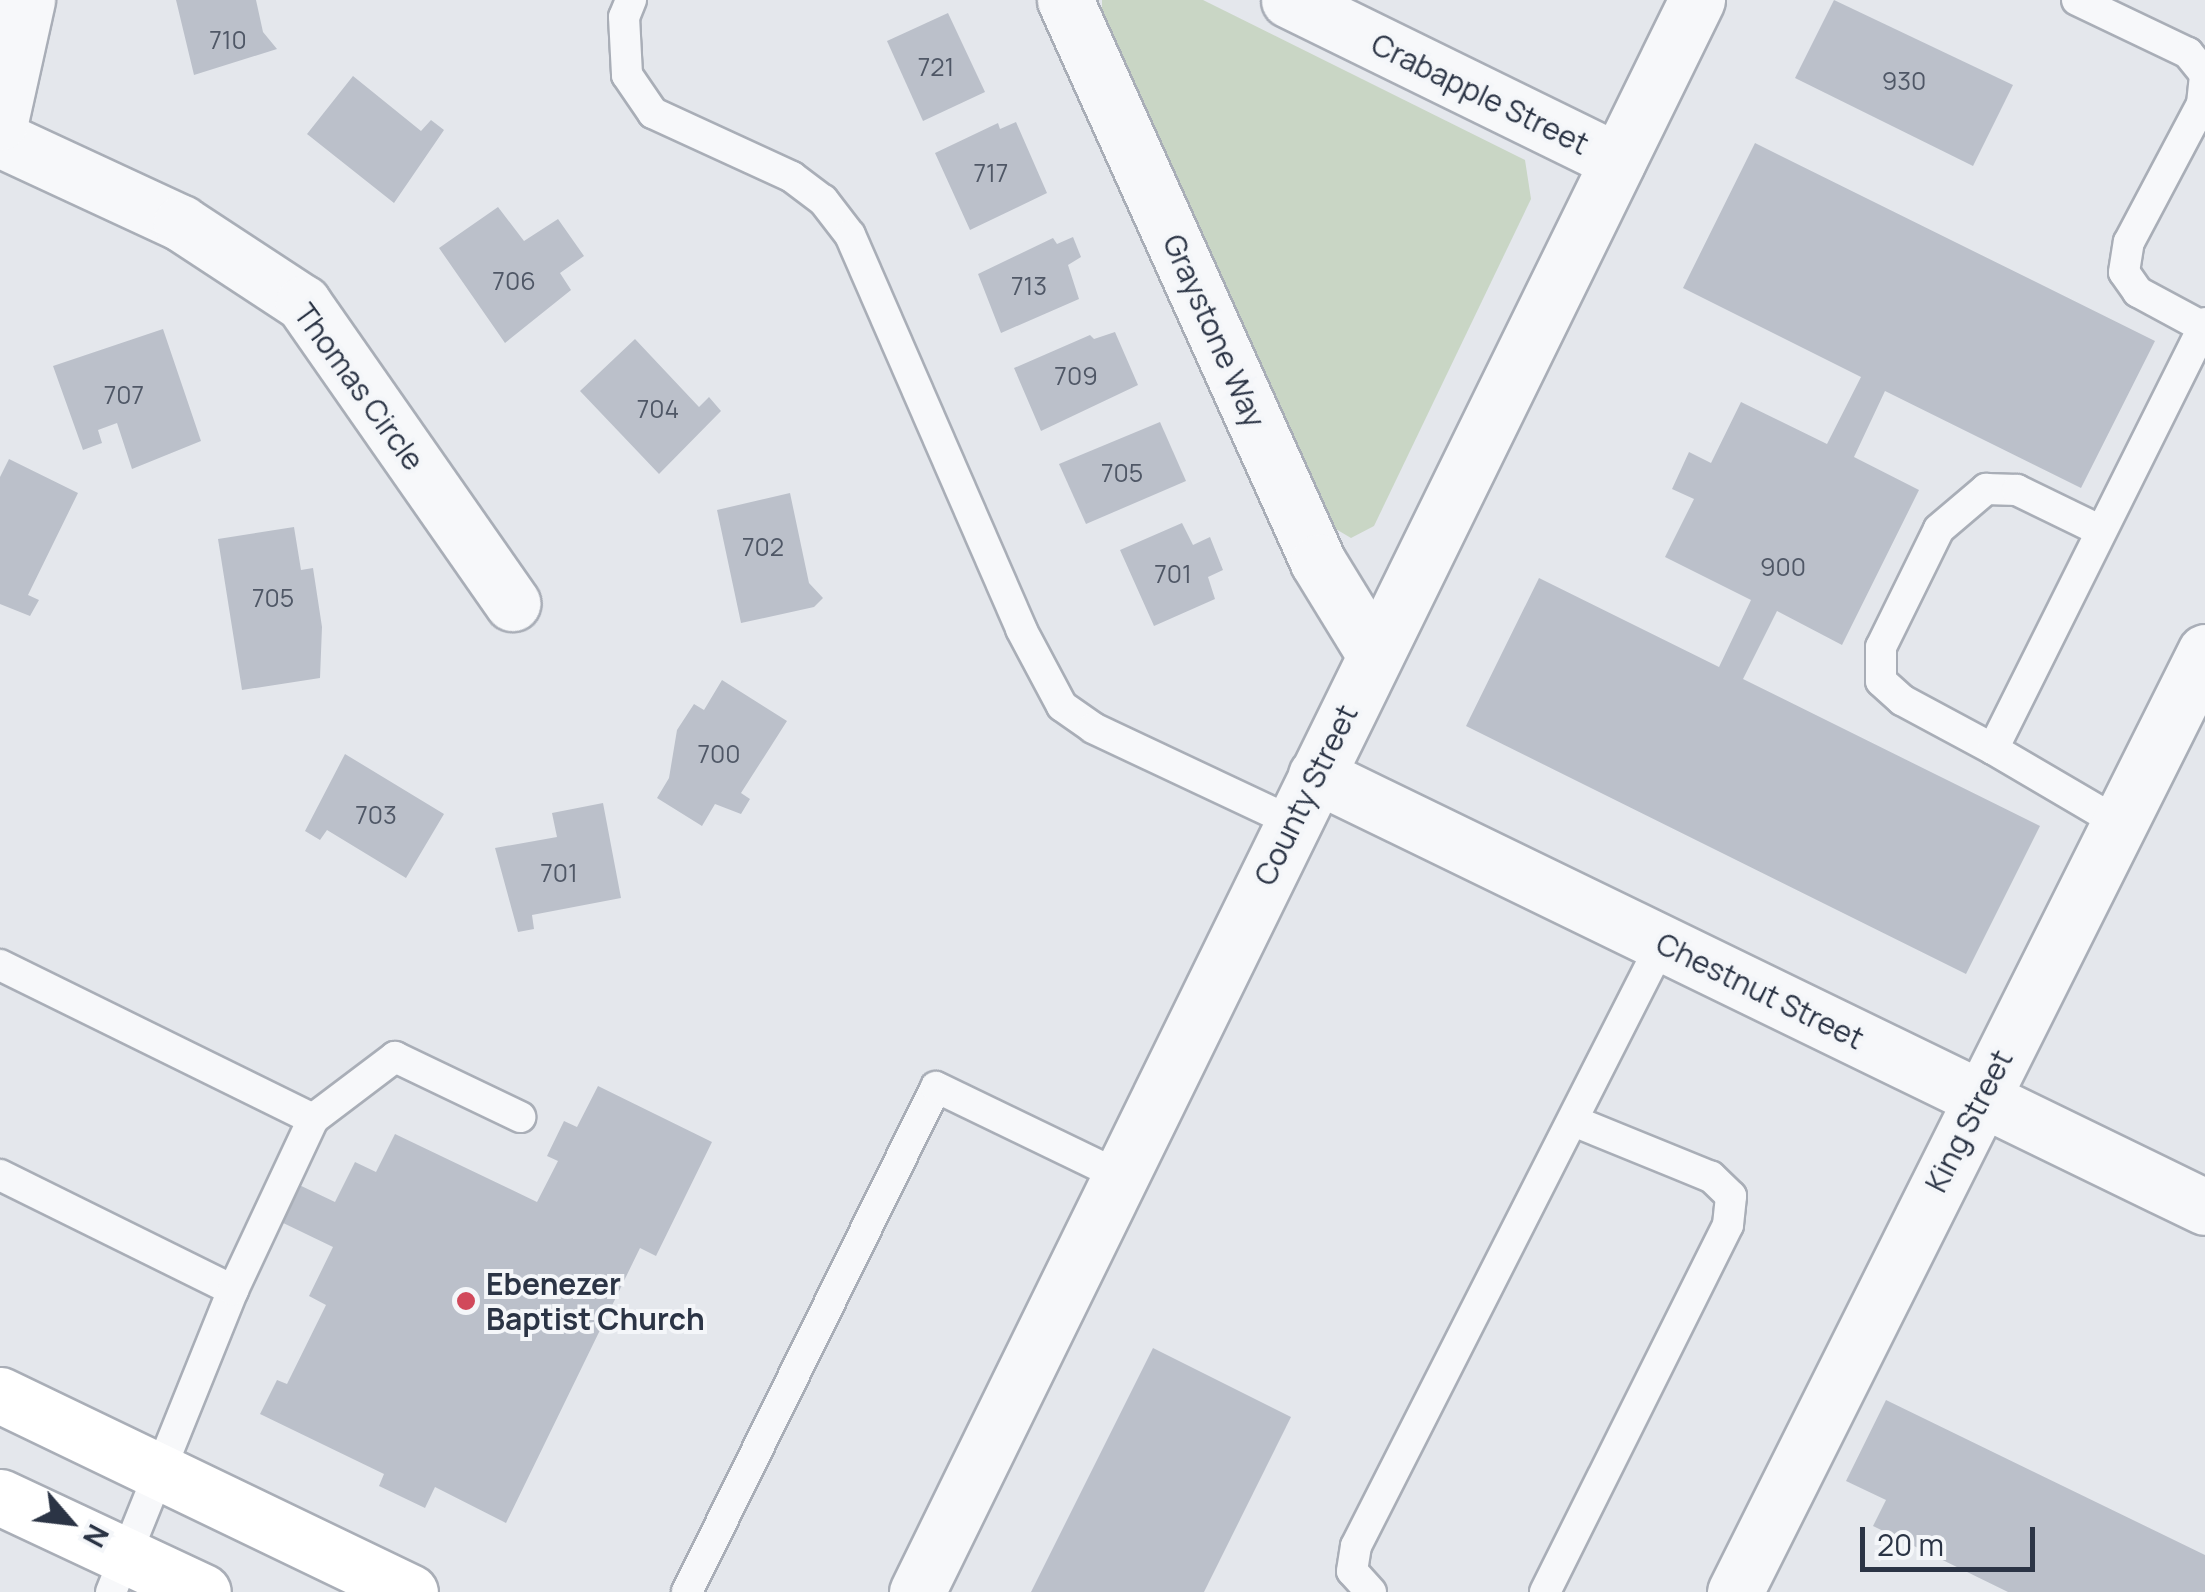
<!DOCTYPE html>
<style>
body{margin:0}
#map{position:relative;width:2205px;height:1592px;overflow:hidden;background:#e4e7ec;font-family:Manrope,sans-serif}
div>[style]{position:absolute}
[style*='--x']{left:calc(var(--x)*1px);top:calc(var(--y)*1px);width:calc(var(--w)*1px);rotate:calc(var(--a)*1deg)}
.green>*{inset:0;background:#c9d6c5}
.building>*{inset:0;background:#bbc0ca}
.roads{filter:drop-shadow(2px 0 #a9aeb7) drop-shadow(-2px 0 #a9aeb7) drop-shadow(0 2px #a9aeb7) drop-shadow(0 -2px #a9aeb7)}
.service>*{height:30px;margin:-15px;padding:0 15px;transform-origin:15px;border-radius:15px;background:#f7f8fa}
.minor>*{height:55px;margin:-27.5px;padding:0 27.5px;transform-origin:27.5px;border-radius:27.5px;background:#f7f8fa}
.tertiary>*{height:55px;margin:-27.5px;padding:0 27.5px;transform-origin:27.5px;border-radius:27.5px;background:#f7f8fa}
.primary>*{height:55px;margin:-27.5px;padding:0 27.5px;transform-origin:27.5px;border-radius:27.5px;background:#fff}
.dots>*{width:28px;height:28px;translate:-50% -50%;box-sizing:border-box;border:5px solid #f4f6f9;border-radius:50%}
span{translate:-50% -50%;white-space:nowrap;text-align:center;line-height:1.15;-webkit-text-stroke:8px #f4f6f9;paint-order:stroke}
.number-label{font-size:25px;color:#4f5766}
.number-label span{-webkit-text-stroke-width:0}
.street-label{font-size:30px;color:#2b3445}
.poi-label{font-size:30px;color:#2b3445;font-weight:700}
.left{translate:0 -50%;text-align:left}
.north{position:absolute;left:20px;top:1472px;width:100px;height:100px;-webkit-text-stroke:8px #f4f6f9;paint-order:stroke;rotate:118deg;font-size:28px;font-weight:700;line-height:40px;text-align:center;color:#2b3445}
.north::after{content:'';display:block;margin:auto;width:35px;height:45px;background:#2b3445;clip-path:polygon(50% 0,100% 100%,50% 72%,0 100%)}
.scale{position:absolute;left:1860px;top:1527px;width:175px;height:45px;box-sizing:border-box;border:5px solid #2b3445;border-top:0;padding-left:12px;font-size:30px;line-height:35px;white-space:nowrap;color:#2b3445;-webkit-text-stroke:8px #f4f6f9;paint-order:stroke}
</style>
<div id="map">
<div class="green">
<i style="clip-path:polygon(1102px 0,1203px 0,1525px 160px,1531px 199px,1374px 526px,1351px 538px,1329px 525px,1102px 37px)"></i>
</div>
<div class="building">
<i style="clip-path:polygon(176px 0,256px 0,263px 32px,277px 49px,194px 75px)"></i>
<i style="clip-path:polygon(1834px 0,2013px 85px,1973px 166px,1795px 78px)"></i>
<i style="clip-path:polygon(948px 13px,985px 92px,923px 121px,887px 41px)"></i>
<i style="clip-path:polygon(353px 76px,421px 131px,431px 120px,444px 130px,394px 203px,307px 134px)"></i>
<i style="clip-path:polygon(1016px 122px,1047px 193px,970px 230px,935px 153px,998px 123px,1000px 129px)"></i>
<i style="clip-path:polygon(1755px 143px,2155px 341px,2081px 488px,1885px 391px,1854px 457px,1919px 490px,1842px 645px,1777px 611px,1743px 679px,2040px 826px,1966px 974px,1466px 726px,1539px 578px,1719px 667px,1751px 600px,1665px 557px,1694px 499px,1672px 489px,1689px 452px,1711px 463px,1741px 402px,1827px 444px,1861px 377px,1683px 288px)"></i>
<i style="clip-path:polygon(498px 207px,524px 241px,558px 219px,584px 256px,560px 273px,571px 290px,505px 343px,439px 248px)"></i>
<i style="clip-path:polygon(1073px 237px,1081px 257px,1068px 265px,1079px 299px,1001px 333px,978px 274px,1053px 238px,1057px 244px)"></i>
<i style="clip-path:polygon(163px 329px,201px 441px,132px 469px,117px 423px,98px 430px,102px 443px,83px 450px,53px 366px)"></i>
<i style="clip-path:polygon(1115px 332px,1138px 385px,1041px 431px,1014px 368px,1090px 335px,1094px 339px)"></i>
<i style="clip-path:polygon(635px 339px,699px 407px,709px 397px,721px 411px,659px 474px,580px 391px)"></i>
<i style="clip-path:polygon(1160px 422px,1186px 481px,1086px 524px,1059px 464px)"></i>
<i style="clip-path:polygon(9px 459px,78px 493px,28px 595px,39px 600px,30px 616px,0 604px,0 477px)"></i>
<i style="clip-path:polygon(790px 493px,809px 583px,823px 598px,814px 607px,741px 623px,717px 510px)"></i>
<i style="clip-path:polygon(1182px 523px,1193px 545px,1210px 537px,1223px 570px,1208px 577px,1215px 599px,1154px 626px,1120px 550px)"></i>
<i style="clip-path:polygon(294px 527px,301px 570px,313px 568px,322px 627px,320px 678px,242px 690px,218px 539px)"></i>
<i style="clip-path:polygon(722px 680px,787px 721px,741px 793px,750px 799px,741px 814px,715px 804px,702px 826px,657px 798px,669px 778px,677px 730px,694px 704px,704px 710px)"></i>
<i style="clip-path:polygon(345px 754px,444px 814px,406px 878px,327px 830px,320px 840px,305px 831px)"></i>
<i style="clip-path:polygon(603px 803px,621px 898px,532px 915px,534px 929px,518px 932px,495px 848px,557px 837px,552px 813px)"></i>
<i style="clip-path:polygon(598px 1086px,712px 1142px,656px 1256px,640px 1248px,506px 1523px,435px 1487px,425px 1508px,379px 1486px,384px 1474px,260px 1414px,277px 1380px,287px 1384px,326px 1305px,309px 1296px,333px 1247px,277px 1220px,295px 1183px,335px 1202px,355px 1162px,376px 1172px,395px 1134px,537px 1202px,558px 1161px,547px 1156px,564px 1121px,577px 1127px)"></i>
<i style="clip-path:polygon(1153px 1348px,1291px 1417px,1204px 1592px,1031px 1592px)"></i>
<i style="clip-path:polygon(1886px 1400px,2205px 1555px,2205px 1592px,2008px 1592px,1873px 1526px,1886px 1500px,1846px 1481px)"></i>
</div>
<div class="roads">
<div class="service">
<i style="--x:631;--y:0;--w:18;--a:112"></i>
<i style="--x:624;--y:17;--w:58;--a:87"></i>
<i style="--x:627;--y:75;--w:46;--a:55.6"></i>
<i style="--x:653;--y:113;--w:153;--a:24.7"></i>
<i style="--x:792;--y:177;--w:39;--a:37"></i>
<i style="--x:823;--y:200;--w:44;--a:52.4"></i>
<i style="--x:850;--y:235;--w:430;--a:66.5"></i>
<i style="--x:1021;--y:629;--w:87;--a:62"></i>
<i style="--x:1062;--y:706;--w:38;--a:35"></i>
<i style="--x:1093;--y:728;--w:221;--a:25.2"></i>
<i style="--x:2077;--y:0;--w:123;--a:25.5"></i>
<i style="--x:2188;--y:53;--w:27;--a:51"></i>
<i style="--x:2203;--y:327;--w:74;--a:-151.7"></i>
<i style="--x:2138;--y:292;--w:24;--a:-125"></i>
<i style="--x:2124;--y:272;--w:30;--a:-81"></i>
<i style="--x:2129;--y:242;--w:156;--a:-62.1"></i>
<i style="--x:2202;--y:104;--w:30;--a:-84"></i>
<i style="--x:1993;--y:749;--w:103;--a:-151.7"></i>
<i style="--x:1902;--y:700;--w:28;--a:-138"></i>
<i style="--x:1881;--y:681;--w:34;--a:-90"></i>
<i style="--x:1881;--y:647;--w:131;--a:-63.8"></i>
<i style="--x:1939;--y:529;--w:62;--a:-40.4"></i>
<i style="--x:1986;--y:489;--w:31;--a:2"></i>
<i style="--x:2017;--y:490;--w:93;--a:26"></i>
<i style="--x:2119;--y:823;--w:146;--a:-149.6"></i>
<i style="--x:1993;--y:749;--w:476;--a:-63.5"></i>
<i style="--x:0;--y:965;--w:349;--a:26.2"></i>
<i style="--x:0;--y:1175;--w:260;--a:26.3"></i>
<i style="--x:111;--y:1592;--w:326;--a:-68"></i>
<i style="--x:233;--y:1290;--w:189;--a:-64.9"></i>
<i style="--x:313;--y:1119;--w:103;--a:-37.1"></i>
<i style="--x:395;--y:1057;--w:139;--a:25.6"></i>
<i style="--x:687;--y:1592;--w:563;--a:-63.75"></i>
<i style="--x:936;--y:1087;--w:204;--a:25.8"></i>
<i style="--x:1371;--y:1592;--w:28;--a:-132"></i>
<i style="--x:1352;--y:1571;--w:25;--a:-81"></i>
<i style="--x:1356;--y:1546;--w:676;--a:-63.09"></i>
<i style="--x:1545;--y:1592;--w:410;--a:-63.5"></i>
<i style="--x:1728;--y:1225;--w:29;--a:-84"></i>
<i style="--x:1731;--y:1196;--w:28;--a:-136"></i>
<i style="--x:1711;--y:1177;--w:148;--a:-157.8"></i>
</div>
<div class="minor">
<i style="--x:1065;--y:0;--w:616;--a:65.76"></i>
<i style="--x:1318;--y:562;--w:109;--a:58.5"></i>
<i style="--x:1289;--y:0;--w:366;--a:26.1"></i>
<i style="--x:0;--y:139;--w:200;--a:24.9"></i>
<i style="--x:181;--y:223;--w:146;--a:33.3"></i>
<i style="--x:303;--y:303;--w:366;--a:55.1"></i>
<i style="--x:1316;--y:775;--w:988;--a:25.92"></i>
<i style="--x:1735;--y:1592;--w:1051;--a:-63.43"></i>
</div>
<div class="tertiary">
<i style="--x:0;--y:122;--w:125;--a:-77.5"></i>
<i style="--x:917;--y:1592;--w:1773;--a:-63.9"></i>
</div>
<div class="primary">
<i style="--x:0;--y:1395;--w:455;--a:25.7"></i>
<i style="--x:0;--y:1497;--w:224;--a:25.1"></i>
</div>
</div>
<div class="dots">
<i style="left:466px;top:1301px;background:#d1495b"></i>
</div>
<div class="number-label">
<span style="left:228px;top:40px">710</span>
<span style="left:936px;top:67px">721</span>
<span style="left:1904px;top:81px">930</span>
<span style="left:991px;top:173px">717</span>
<span style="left:514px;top:281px">706</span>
<span style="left:1029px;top:286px">713</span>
<span style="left:1076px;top:376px">709</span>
<span style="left:124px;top:395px">707</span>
<span style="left:658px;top:409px">704</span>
<span style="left:1122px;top:473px">705</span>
<span style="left:763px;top:547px">702</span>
<span style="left:1783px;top:567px">900</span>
<span style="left:1173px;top:574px">701</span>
<span style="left:273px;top:598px">705</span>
<span style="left:719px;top:754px">700</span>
<span style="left:376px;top:815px">703</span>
<span style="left:559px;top:873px">701</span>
</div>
<div class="street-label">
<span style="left:1480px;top:94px;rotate:26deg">Crabapple Street</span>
<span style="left:1214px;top:331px;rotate:66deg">Graystone Way</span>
<span style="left:359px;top:387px;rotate:54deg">Thomas Circle</span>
<span style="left:1306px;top:795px;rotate:-64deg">County Street</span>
<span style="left:1760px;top:991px;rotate:26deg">Chestnut Street</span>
<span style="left:1969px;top:1121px;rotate:-63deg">King Street</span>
</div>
<div class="poi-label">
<span class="left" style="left:486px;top:1301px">Ebenezer<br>Baptist Church</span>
</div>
<div class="north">N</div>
<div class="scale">20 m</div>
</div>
